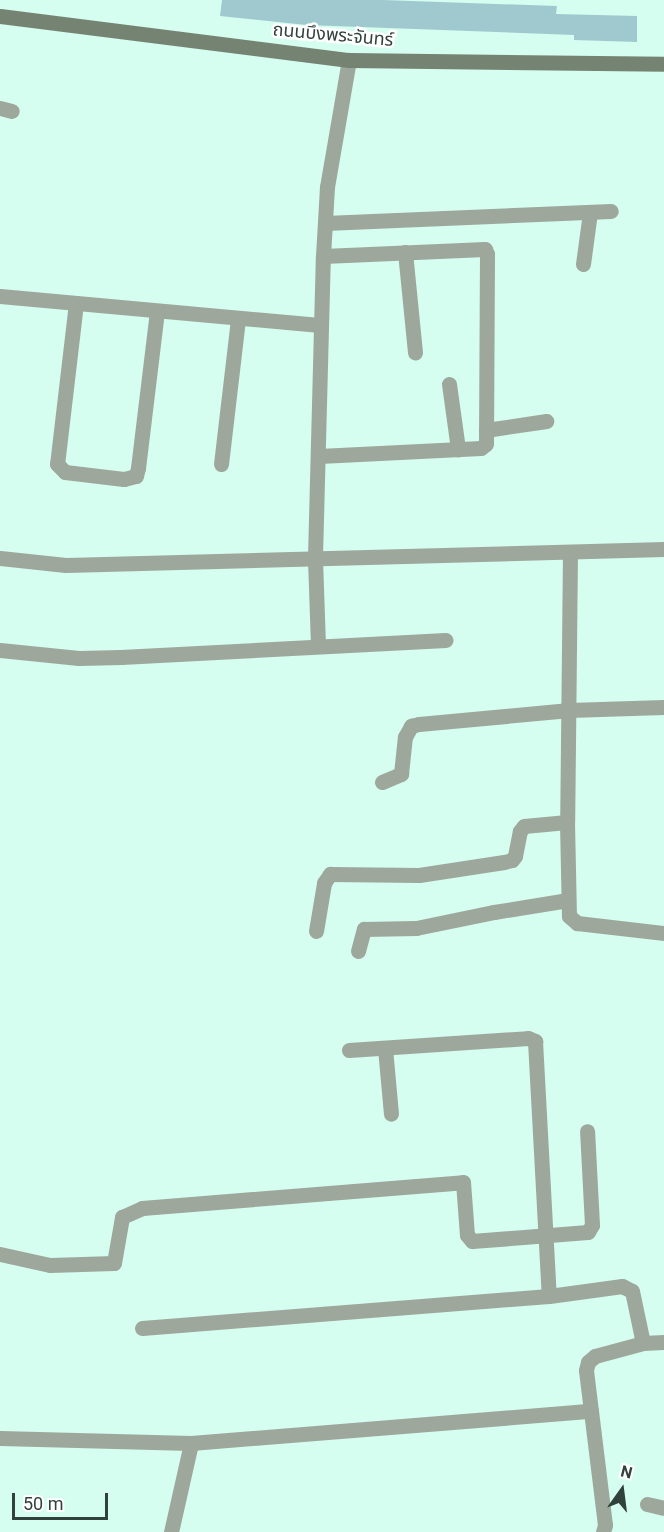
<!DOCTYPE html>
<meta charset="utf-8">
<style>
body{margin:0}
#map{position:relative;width:664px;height:1532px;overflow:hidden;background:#d5fdf0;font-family:Roboto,"Noto Sans Thai",sans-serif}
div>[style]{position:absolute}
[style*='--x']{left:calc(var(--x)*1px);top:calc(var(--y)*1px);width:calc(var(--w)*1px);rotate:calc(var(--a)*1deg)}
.building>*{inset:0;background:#a0c9cf}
.street>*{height:15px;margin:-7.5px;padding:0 7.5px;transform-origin:7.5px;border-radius:7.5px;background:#9da79c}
.secondary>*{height:15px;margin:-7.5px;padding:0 7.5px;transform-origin:7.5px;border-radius:7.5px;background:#758373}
span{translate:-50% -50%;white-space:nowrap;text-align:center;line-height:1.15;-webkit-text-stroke:5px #fff;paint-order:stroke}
.street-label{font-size:18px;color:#31413c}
.north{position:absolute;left:592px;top:1460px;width:60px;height:60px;-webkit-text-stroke:4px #fff;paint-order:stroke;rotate:14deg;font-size:16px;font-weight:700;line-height:24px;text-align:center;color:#31413c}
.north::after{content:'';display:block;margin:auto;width:21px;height:27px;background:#31413c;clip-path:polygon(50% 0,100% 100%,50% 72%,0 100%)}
.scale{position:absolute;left:12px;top:1493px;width:96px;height:27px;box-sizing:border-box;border:3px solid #31413c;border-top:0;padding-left:8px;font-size:18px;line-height:21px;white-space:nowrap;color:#31413c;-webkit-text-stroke:4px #fff;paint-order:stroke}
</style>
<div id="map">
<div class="building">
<i style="clip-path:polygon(222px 0,383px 0,557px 6px,556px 14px,637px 16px,637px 42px,574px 40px,574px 35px,306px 25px,220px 16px)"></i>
</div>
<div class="street">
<i style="--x:0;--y:108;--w:12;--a:14"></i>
<i style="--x:325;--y:223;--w:286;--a:-2.4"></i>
<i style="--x:405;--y:252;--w:101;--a:84.3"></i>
<i style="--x:583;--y:264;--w:52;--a:-82.3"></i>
<i style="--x:0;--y:296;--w:321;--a:5.2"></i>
<i style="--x:76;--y:303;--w:162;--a:96.7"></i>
<i style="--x:57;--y:464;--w:11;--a:45"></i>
<i style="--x:65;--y:472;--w:59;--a:6.8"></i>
<i style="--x:124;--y:479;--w:12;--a:-14"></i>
<i style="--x:136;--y:476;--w:8;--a:-76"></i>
<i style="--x:138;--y:468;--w:158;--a:-83.1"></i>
<i style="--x:449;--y:384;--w:66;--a:82.1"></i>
<i style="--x:486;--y:430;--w:61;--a:-8.5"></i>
<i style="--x:319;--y:456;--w:162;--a:-2.8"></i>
<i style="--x:481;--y:448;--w:6;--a:-39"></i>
<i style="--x:486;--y:444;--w:190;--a:-89.7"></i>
<i style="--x:487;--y:254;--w:5;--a:-112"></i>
<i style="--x:485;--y:249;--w:162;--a:177.5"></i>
<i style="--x:221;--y:464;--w:146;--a:-83.3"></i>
<i style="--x:570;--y:552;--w:270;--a:90.6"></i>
<i style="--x:567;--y:822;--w:94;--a:88.8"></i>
<i style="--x:569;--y:916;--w:11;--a:41"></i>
<i style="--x:577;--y:923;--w:88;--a:6.6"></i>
<i style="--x:0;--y:558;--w:66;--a:6.1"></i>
<i style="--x:66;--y:565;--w:598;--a:-1.53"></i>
<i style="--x:318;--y:645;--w:88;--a:-92"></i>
<i style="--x:315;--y:557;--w:301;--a:-88.5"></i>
<i style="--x:323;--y:256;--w:69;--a:-86.7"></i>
<i style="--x:327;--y:187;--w:129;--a:-80.2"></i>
<i style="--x:0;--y:650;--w:79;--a:5.8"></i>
<i style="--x:79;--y:658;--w:42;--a:-1.4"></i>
<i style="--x:121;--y:657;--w:325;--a:-3"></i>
<i style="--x:382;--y:782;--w:21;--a:-23"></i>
<i style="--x:401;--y:774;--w:37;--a:-84"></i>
<i style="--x:405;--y:737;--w:13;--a:-61"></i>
<i style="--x:411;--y:726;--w:8;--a:-14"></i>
<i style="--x:419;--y:724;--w:151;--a:-5.3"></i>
<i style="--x:569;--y:710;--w:95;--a:-1.8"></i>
<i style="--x:316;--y:931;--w:49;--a:-80.5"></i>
<i style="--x:324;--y:883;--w:11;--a:-56"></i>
<i style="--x:330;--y:874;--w:89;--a:0.6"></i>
<i style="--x:419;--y:875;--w:86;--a:-8.7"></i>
<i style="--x:504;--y:862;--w:8;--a:-14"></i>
<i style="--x:512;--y:860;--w:5;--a:-53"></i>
<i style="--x:515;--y:856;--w:25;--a:-79"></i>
<i style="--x:520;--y:831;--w:6;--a:-51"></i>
<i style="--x:524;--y:826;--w:43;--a:-5.3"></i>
<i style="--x:358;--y:951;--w:23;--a:-75"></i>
<i style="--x:364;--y:929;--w:52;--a:-1.1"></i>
<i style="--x:416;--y:928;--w:80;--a:-11.6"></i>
<i style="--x:494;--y:912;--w:75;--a:-9.2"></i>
<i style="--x:385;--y:1048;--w:66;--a:84.8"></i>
<i style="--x:349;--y:1050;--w:179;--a:-3.8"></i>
<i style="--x:528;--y:1038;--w:8;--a:23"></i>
<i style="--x:535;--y:1041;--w:255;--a:86.9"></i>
<i style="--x:0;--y:1254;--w:51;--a:12.4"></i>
<i style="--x:50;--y:1265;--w:64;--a:-1.8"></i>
<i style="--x:114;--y:1263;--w:47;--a:-80.1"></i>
<i style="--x:122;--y:1217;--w:22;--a:-24"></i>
<i style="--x:142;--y:1208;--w:322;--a:-4.6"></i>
<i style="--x:463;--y:1182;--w:53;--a:85.7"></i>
<i style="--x:467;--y:1235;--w:8;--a:50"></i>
<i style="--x:472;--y:1241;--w:116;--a:-4.4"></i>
<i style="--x:588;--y:1232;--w:8;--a:-60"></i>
<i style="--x:592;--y:1225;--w:94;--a:-93"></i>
<i style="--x:142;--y:1328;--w:408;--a:-4.5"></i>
<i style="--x:549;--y:1296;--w:74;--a:-7.8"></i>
<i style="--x:622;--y:1286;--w:11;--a:27"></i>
<i style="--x:632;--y:1291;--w:53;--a:78.1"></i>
<i style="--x:591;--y:1411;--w:115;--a:83"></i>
<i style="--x:605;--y:1525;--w:7;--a:106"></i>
<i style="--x:0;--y:1438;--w:191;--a:1.5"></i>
<i style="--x:191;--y:1443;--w:401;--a:-4.6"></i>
<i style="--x:591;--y:1411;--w:41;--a:-97"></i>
<i style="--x:586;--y:1370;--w:8;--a:-76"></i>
<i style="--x:588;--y:1362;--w:9;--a:-41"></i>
<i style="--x:595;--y:1356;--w:50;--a:-15.2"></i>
<i style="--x:643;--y:1343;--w:21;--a:-3"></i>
<i style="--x:647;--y:1504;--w:17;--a:13"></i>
<i style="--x:171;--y:1532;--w:91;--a:-77.3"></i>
</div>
<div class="secondary">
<i style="--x:0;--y:16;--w:352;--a:7.2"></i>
<i style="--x:349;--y:60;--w:315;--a:0.7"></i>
</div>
<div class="street-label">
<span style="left:333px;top:35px;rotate:5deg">ถนนบึงพระจันทร์</span>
</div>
<div class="north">N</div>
<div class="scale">50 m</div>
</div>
